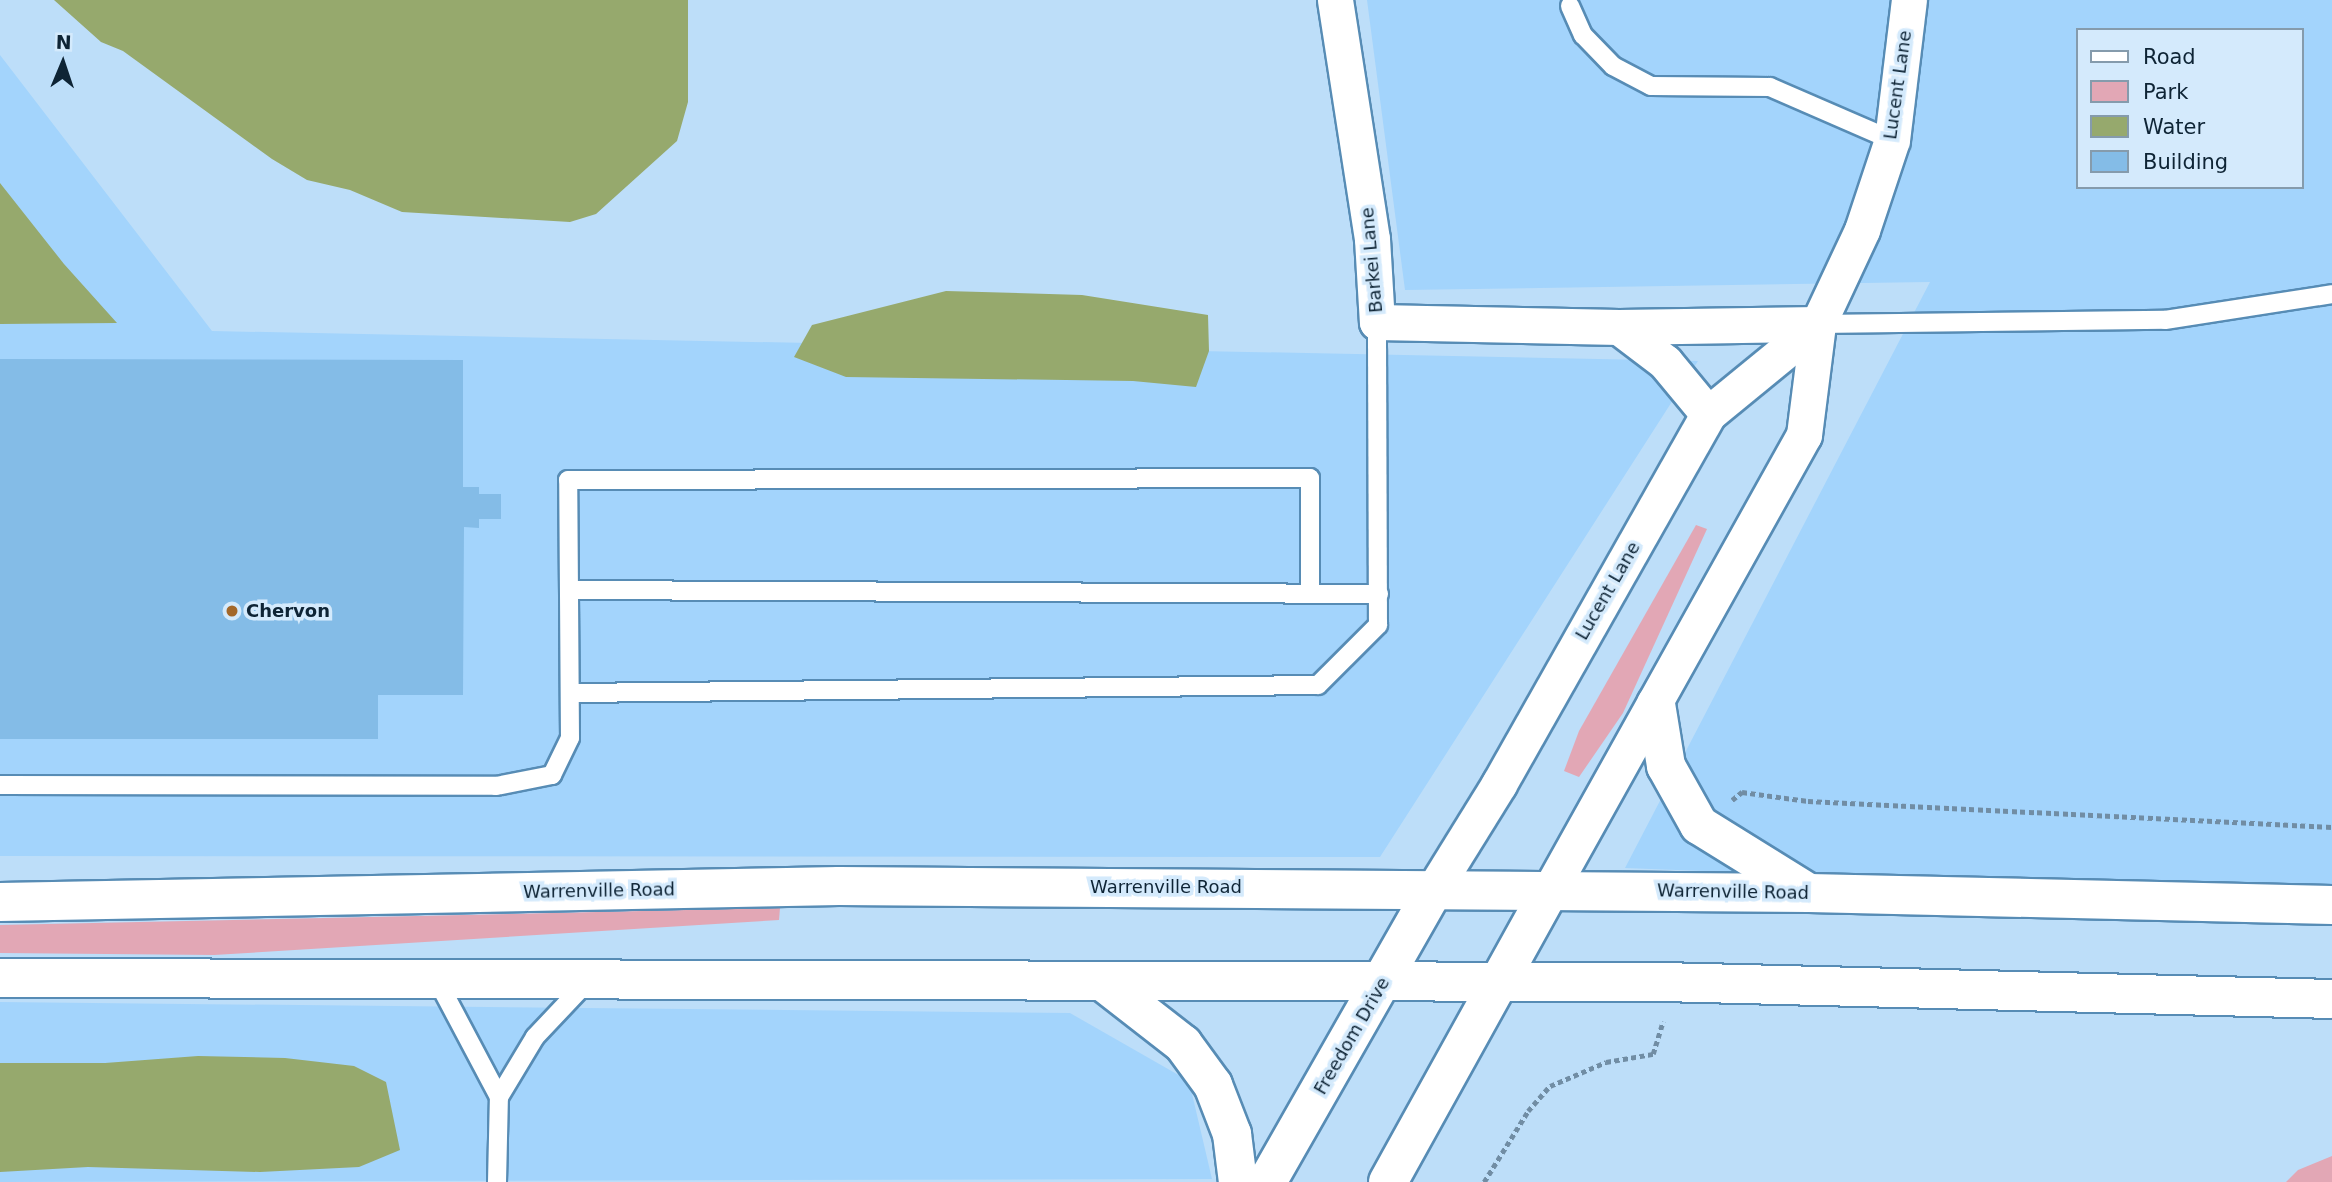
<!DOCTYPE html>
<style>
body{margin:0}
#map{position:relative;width:2332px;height:1182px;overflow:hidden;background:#bddef9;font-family:"DejaVu Sans",sans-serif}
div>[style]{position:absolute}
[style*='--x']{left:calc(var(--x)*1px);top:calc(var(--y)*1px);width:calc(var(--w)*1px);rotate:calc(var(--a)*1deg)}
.built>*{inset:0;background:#a3d4fc}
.green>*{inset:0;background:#e2a7b5}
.water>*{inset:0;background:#96a96d}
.building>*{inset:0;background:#84bce7}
.path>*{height:4.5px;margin-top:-2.25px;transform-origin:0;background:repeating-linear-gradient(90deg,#718da4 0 5px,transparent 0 8.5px)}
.roads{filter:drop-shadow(2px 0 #578cb5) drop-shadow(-2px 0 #578cb5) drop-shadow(0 2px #578cb5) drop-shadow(0 -2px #578cb5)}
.lane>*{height:18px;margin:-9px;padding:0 9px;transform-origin:9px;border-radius:9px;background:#fff}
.street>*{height:35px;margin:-17.5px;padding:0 17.5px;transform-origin:17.5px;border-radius:17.5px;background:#fff}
.secondary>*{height:38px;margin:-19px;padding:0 19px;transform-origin:19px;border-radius:19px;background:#fff}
.dots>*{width:19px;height:19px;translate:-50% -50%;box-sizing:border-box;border:4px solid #d4eafc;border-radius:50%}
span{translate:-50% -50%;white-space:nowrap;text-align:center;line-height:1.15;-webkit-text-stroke:7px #d4eafc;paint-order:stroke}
.street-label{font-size:18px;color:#0e2435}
.poi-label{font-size:18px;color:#0e2435;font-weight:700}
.left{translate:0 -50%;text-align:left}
.legend{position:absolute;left:2076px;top:28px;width:228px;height:161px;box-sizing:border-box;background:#d4eafc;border:2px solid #859bac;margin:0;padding:9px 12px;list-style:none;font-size:21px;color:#0e2435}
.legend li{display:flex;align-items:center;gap:14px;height:35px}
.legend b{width:35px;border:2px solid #859bac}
.north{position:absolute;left:28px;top:28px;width:70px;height:70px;-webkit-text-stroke:5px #d4eafc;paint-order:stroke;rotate:2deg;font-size:19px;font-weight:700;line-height:28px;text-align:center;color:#0e2435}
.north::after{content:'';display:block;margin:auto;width:24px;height:32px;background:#0e2435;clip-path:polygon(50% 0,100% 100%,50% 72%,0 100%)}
</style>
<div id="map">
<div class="built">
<i style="clip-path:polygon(evenodd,1367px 0,2332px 0,2332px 895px,1625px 868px,1930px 282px,1405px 290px,1367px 0,2078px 30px,2302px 30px,2302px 187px,2078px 187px,2078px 30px)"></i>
<i style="clip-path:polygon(0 55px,212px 331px,1698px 361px,1380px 857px,0 856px)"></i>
<i style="clip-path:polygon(0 1002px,1070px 1013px,1189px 1081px,1212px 1179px,0 1182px)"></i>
</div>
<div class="green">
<i style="clip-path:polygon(1696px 525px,1707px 529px,1623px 713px,1579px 777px,1564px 771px,1579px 731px)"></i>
<i style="clip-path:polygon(780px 908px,779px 920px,214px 955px,0 953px,0 925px)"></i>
<i style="clip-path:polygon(2332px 1156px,2332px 1182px,2286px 1182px,2298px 1170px)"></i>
</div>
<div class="water">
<i style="clip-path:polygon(54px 0,688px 0,688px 102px,677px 141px,596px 214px,570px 222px,402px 212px,350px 190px,307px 180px,272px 159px,123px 51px,101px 42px)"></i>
<i style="clip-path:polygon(0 183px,64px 264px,117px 323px,0 324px)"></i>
<i style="clip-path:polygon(946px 291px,1082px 295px,1208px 315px,1209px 351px,1196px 387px,1133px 381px,846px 377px,794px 357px,812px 325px)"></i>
<i style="clip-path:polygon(198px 1056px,285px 1058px,354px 1066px,386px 1082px,400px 1150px,359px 1167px,260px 1172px,88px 1167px,0 1172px,0 1063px,105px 1063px)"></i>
</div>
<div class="building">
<i style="clip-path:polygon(0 359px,463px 360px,463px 487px,479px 487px,479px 494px,501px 494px,501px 519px,479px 519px,479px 528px,464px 527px,463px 695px,378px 695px,378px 739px,0 739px)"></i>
</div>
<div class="path">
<i style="--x:1732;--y:800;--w:13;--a:-39"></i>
<i style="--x:1742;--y:792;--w:67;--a:7.8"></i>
<i style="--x:1808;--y:801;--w:525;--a:2.84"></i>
<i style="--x:1484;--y:1182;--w:84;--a:-58.2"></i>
<i style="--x:1528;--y:1111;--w:33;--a:-49"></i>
<i style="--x:1550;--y:1086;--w:61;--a:-23.2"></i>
<i style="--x:1606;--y:1062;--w:48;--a:-9.7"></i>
<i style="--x:1653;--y:1054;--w:34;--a:-73"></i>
</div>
<div class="roads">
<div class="lane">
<i style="--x:1570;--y:6;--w:32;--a:66"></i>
<i style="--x:1583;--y:35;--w:43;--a:45.9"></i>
<i style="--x:1613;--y:66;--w:43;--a:27.8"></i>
<i style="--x:1651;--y:86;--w:119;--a:0.5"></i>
<i style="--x:1770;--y:87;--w:133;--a:23.5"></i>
<i style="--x:1818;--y:324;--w:347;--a:-0.7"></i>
<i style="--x:2165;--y:320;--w:169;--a:-8.8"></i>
<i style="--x:569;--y:590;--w:810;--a:0.28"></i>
<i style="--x:570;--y:693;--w:748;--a:-0.61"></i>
<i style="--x:1318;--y:685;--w:85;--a:-45"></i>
<i style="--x:1378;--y:625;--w:303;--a:-90.2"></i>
<i style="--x:0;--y:785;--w:496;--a:0.1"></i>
<i style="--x:496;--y:786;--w:57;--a:-11.1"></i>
<i style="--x:552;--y:775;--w:41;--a:-64.1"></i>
<i style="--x:570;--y:738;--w:258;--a:-90.4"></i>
<i style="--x:568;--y:480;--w:742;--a:-0.15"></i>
<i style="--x:1310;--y:478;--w:114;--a:90"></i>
<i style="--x:437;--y:980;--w:132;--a:62.1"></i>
<i style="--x:497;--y:1182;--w:85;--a:-88.7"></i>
<i style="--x:499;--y:1097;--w:70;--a:-59"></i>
<i style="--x:535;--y:1037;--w:77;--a:-46.6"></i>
</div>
<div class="street">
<i style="--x:1335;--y:0;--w:242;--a:81.2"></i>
<i style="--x:1372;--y:239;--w:83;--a:86.6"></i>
<i style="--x:1377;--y:322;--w:242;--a:1.2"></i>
<i style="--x:1619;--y:327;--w:199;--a:-0.9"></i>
<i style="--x:1619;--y:327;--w:58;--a:37.3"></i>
<i style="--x:1665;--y:362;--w:67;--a:50.4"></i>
<i style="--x:1434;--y:889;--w:123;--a:-58.2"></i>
<i style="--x:1499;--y:784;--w:425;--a:-60.5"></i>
<i style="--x:1708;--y:414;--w:142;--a:-39.3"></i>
<i style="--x:1550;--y:890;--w:521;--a:-60.83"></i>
<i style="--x:1804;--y:435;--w:112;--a:-82.8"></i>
<i style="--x:1818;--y:324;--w:104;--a:-64.9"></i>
<i style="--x:1862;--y:230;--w:95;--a:-71.6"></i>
<i style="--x:1892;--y:140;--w:141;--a:-83.1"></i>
</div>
<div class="secondary">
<i style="--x:1656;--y:704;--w:63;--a:80.8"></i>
<i style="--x:1666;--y:766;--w:68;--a:60.8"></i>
<i style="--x:1699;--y:825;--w:127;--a:31.8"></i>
<i style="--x:0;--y:902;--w:839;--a:-1.09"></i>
<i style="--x:839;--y:886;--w:970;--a:0.41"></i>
<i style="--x:1809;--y:893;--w:523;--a:1.31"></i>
<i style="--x:0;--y:978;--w:1662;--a:0.14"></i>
<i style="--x:1662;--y:982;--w:670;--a:1.45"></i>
<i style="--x:1102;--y:981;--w:103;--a:37.9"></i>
<i style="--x:1183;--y:1044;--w:51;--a:53.8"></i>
<i style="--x:1213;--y:1085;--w:53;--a:68.8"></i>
<i style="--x:1232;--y:1134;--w:48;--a:82.9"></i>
<i style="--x:1267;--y:1182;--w:337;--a:-60.3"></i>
<i style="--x:1388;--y:1182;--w:334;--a:-61"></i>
</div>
</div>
<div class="dots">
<i style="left:232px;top:611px;background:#a3682a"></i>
</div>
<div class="street-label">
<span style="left:1898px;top:85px;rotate:-82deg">Lucent Lane</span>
<span style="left:1372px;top:260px;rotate:-95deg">Barkei Lane</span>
<span style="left:1608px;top:591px;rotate:-60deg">Lucent Lane</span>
<span style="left:1166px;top:887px">Warrenville Road</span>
<span style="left:599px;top:891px;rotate:-1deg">Warrenville Road</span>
<span style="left:1733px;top:892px;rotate:1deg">Warrenville Road</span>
<span style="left:1352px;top:1036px;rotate:-60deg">Freedom Drive</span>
</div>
<div class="poi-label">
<span class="left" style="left:246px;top:611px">Chervon</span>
</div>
<ul class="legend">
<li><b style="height:9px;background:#fff"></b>Road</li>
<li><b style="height:19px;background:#e2a7b5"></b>Park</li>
<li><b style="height:19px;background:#96a96d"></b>Water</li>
<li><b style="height:19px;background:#84bce7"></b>Building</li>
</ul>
<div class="north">N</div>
</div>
